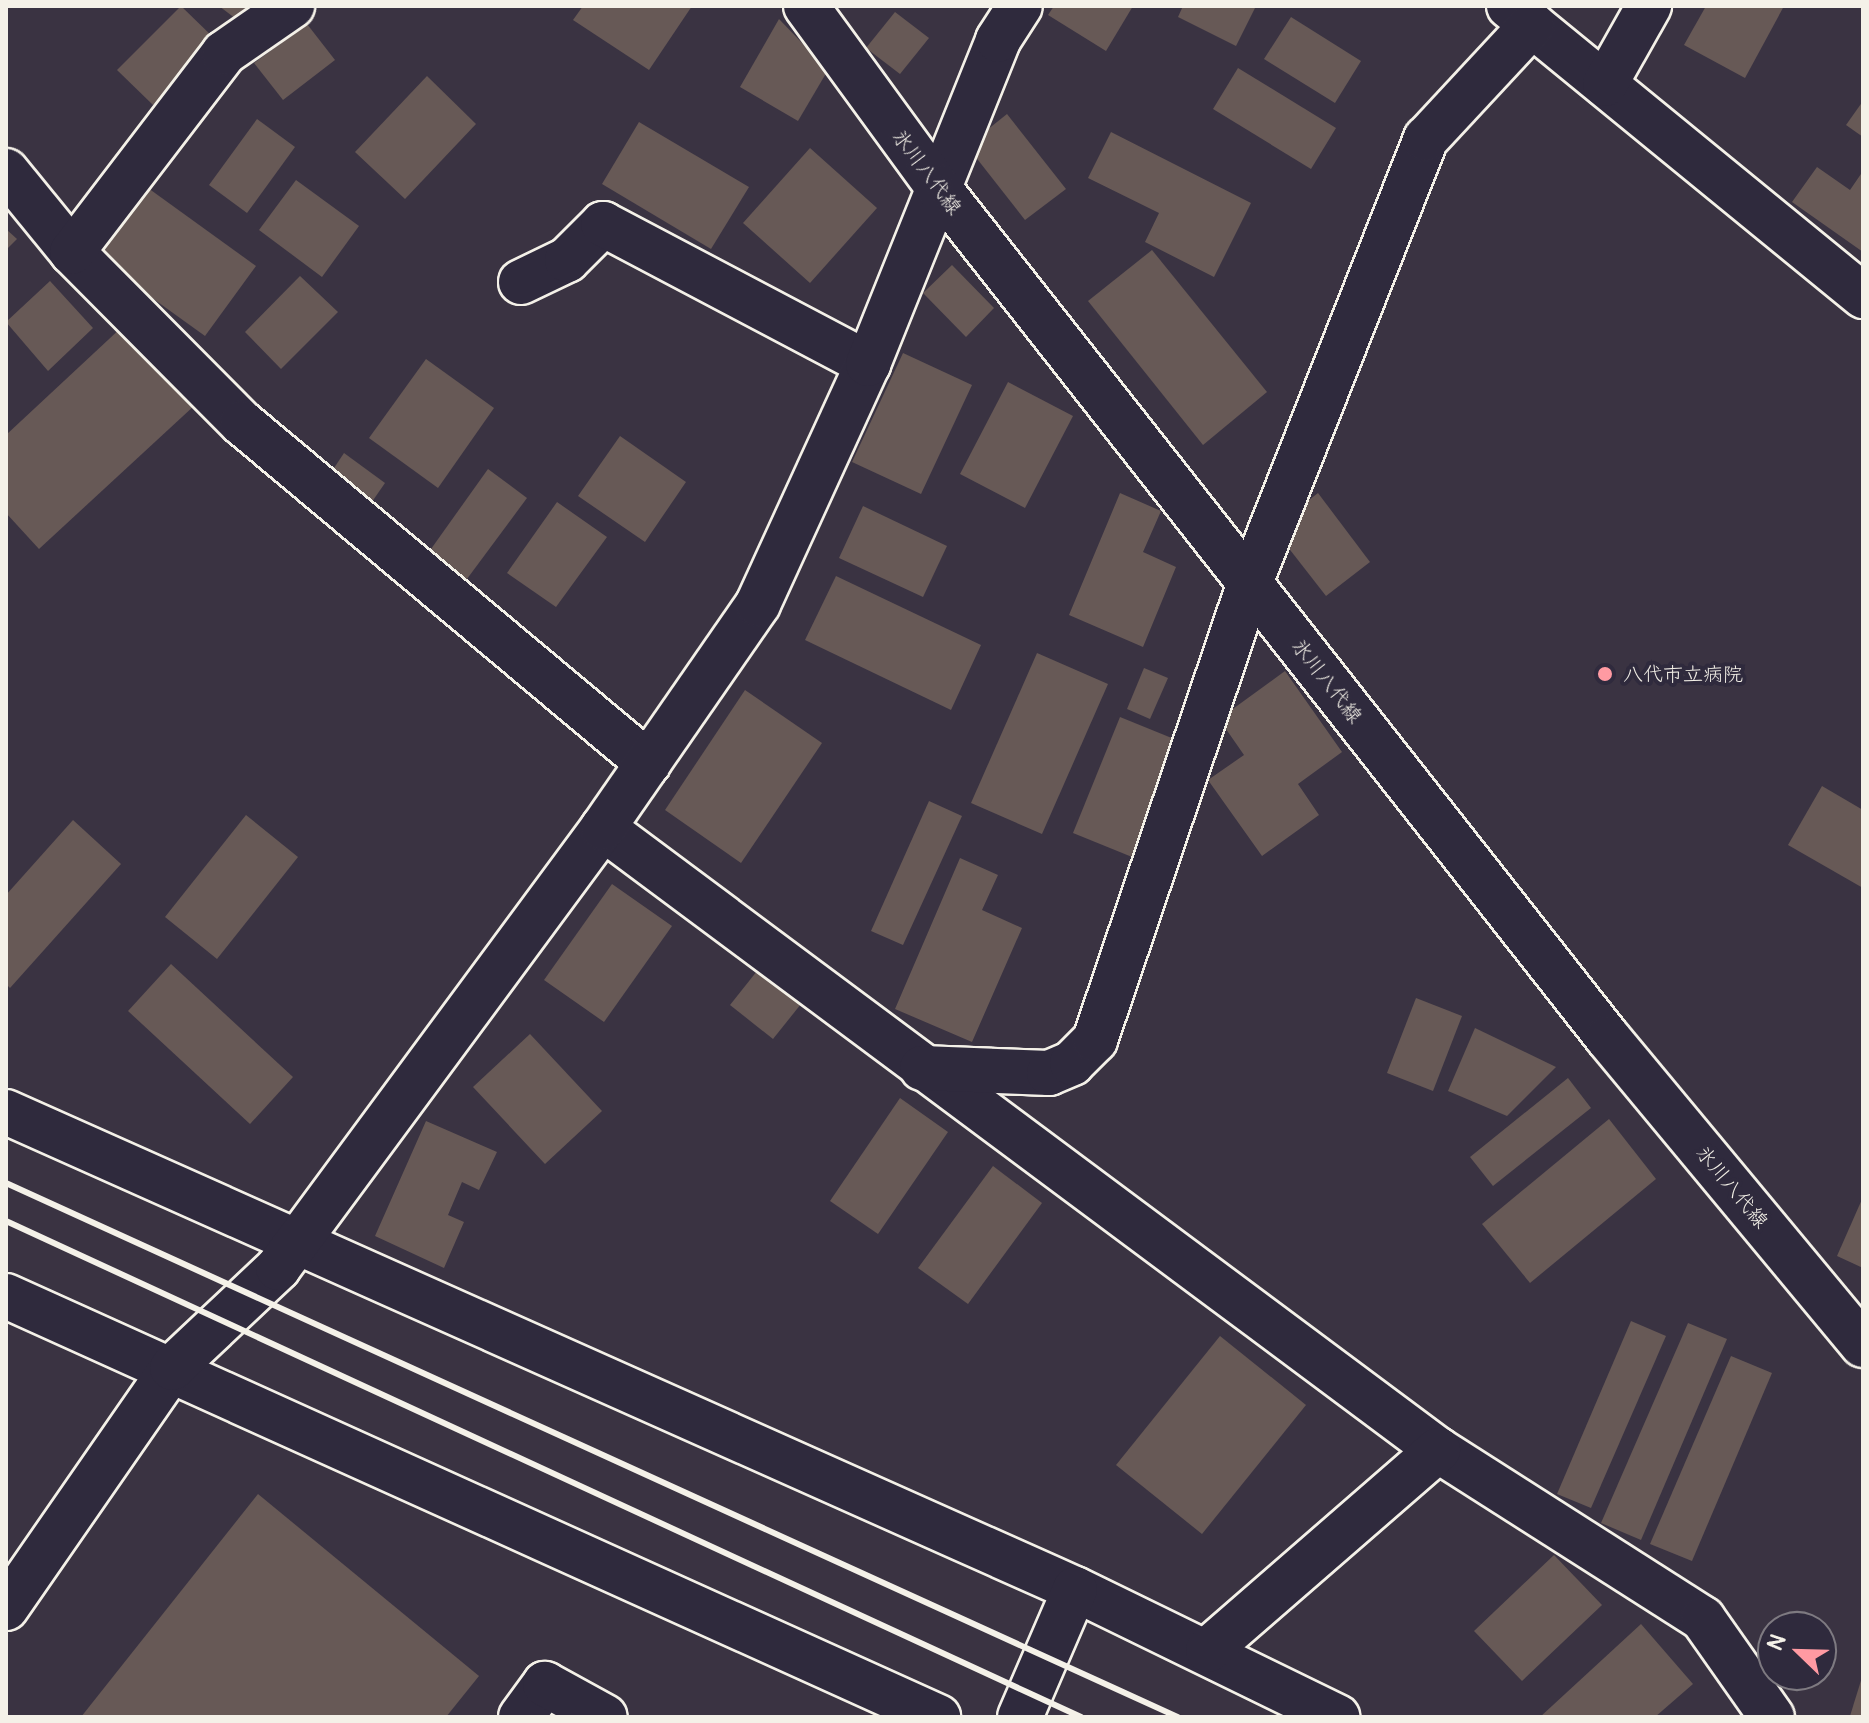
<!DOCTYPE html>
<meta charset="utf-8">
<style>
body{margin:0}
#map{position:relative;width:1869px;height:1723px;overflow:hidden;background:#3a3342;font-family:Pangolin,"Klee One",sans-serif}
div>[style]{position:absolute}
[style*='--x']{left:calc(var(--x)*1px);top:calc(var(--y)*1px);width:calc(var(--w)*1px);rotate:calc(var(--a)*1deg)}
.building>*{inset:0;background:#675956}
.roads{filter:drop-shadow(2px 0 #f4f1e8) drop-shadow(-2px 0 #f4f1e8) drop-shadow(0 2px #f4f1e8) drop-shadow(0 -2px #f4f1e8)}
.street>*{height:44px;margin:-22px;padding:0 22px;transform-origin:22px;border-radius:22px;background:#2f2a3d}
.secondary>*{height:44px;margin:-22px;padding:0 22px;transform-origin:22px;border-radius:22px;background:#2f2a3d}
.rail>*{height:6px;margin:-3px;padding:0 3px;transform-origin:3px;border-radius:3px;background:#f4f1e8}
.dots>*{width:22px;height:22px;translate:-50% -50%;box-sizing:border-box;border:4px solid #2f2a3d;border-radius:50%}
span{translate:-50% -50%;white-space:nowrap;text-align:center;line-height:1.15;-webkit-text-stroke:8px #2f2a3d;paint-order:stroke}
.street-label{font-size:20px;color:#f4f1e8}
.poi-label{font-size:20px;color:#f4f1e8}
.left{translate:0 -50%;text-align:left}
.frame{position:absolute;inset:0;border:8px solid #f4f1e8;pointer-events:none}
.north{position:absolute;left:1757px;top:1611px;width:80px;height:80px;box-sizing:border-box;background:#2f2a3d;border:2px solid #7e7a81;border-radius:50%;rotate:293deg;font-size:22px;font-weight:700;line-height:32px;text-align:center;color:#f4f1e8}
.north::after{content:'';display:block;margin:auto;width:28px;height:36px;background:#ff9aa2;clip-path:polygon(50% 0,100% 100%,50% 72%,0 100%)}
</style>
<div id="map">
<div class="building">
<i style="clip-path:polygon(181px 6px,217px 41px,153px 105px,117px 70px)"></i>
<i style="clip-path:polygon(219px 6px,252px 6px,240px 22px)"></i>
<i style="clip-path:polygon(583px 6px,692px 6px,649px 70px,573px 20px)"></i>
<i style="clip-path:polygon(1054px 6px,1133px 6px,1106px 51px,1048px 15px)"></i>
<i style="clip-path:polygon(1183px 6px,1256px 6px,1236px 46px,1178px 17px)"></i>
<i style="clip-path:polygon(1706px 6px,1784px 6px,1745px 78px,1684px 45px)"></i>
<i style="clip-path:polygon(895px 12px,929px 38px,900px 74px,866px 48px)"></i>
<i style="clip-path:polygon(1291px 17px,1361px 61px,1335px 103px,1264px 59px)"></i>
<i style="clip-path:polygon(779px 19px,828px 70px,798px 121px,740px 87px)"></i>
<i style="clip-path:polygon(307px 24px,335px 60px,283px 100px,254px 63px)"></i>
<i style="clip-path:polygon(1238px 68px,1336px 128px,1311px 169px,1213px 109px)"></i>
<i style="clip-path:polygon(427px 76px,476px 124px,405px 199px,355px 152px)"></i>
<i style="clip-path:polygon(1863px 101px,1863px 137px,1846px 125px)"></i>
<i style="clip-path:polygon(1007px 114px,1066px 189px,1025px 220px,967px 146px)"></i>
<i style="clip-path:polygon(257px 119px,295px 147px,247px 213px,209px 185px)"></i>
<i style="clip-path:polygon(639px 122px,749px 187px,711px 249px,602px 184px)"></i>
<i style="clip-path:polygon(1111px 132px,1251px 203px,1214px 277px,1145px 242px,1159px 213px,1088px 178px)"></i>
<i style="clip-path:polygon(810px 148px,877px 208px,810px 283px,743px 223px)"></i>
<i style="clip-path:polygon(1817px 167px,1850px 190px,1863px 171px,1863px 252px,1792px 202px)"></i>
<i style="clip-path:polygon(296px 180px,359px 226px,322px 277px,259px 230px)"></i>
<i style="clip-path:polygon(148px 188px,256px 266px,205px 336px,98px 259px)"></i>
<i style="clip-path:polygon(6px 229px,17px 239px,6px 250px)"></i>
<i style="clip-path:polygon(1152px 250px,1267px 392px,1203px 445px,1088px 301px)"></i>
<i style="clip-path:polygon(952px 265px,994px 308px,966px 337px,923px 293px)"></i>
<i style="clip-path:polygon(300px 276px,338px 312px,281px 369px,245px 332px)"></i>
<i style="clip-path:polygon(50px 281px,93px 328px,48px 371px,6px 322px)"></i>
<i style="clip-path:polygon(123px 326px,195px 405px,39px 549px,6px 513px,6px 435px)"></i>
<i style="clip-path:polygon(903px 353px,972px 385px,921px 494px,852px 462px)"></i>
<i style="clip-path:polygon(426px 359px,494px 408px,438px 488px,369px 438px)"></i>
<i style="clip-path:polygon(1008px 382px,1073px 416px,1025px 508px,960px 474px)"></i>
<i style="clip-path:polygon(620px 436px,686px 482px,645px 542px,578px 496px)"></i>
<i style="clip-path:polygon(344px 453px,385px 483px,367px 509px,326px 480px)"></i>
<i style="clip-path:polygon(488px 469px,527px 498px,464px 583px,426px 556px)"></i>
<i style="clip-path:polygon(1120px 493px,1161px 511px,1143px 552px,1176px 567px,1143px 647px,1069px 615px)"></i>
<i style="clip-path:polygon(1318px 493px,1370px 562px,1326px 596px,1273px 528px)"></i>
<i style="clip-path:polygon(557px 502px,607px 537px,556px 607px,507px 573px)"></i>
<i style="clip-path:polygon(863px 506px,947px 546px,923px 597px,839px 558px)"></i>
<i style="clip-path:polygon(836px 576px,981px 645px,951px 710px,805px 640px)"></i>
<i style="clip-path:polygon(1037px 653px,1108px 684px,1042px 834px,971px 803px)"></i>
<i style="clip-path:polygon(1144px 668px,1168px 678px,1150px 719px,1127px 709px)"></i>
<i style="clip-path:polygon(1285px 671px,1342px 752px,1298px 784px,1319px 815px,1262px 856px,1208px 780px,1244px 755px,1219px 719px)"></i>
<i style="clip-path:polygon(745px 690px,822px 743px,741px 863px,665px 810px)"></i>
<i style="clip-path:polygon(1120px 717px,1184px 743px,1137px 859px,1073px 833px)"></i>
<i style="clip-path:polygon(1822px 786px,1863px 810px,1863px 888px,1788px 845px)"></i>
<i style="clip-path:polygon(929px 801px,962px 816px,903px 945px,871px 931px)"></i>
<i style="clip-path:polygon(246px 815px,298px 857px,217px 959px,165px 917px)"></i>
<i style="clip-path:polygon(73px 820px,121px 864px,10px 988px,6px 984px,6px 895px)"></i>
<i style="clip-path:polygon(960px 858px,998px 875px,982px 910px,1022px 928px,972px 1042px,895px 1009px)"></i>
<i style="clip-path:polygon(612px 884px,672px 926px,604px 1022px,544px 980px)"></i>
<i style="clip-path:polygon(171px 964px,293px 1077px,250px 1124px,128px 1011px)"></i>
<i style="clip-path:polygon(761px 966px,805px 999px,773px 1039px,730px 1005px)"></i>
<i style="clip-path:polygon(1416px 998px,1462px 1016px,1433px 1091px,1387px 1073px)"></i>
<i style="clip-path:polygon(1475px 1028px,1556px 1067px,1507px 1116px,1448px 1091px)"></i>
<i style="clip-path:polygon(530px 1034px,602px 1111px,545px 1164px,473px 1087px)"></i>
<i style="clip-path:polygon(1568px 1078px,1591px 1108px,1493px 1186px,1470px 1157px)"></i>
<i style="clip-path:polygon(900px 1098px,948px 1132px,878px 1234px,830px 1201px)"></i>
<i style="clip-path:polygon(1609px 1119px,1656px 1179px,1530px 1283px,1482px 1224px)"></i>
<i style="clip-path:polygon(426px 1121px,497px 1152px,479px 1190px,462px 1182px,448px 1215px,464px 1222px,444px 1268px,375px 1236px)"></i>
<i style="clip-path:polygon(993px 1166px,1042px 1203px,968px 1304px,918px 1268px)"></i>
<i style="clip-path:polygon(1863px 1197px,1863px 1268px,1837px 1256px)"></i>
<i style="clip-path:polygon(1631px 1321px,1666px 1336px,1591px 1508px,1557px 1494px)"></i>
<i style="clip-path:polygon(1688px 1323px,1727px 1339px,1641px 1540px,1601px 1523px)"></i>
<i style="clip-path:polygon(1220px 1336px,1306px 1405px,1202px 1534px,1116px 1465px)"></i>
<i style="clip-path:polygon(1731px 1356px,1772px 1373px,1692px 1561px,1650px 1544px)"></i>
<i style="clip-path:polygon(258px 1494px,479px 1676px,446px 1717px,81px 1717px)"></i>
<i style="clip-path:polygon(1554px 1555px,1602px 1605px,1522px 1681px,1474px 1631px)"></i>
<i style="clip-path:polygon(1641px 1624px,1693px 1684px,1655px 1717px,1540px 1717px)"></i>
<i style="clip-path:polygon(1863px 1674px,1863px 1717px,1853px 1717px,1850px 1716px)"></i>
</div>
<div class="roads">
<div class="street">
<i style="--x:1509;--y:6;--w:458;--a:39.3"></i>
<i style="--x:1605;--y:84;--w:90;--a:-60.6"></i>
<i style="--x:6;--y:171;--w:104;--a:50.8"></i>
<i style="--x:72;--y:252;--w:241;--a:45.2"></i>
<i style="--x:242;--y:423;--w:530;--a:39.94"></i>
<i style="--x:72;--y:252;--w:250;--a:-52.6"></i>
<i style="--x:224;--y:53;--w:83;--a:-34.7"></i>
<i style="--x:521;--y:282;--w:51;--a:-25.6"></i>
<i style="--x:567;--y:260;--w:51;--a:-45"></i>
<i style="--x:603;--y:224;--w:300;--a:27.8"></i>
<i style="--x:603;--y:828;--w:1041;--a:36.68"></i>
<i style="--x:1438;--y:1450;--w:314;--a:32.5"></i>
<i style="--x:1703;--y:1619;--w:120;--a:54.9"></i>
<i style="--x:922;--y:1068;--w:127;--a:2.3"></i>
<i style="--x:1049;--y:1073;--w:25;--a:-23"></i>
<i style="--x:1072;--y:1063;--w:33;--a:-45"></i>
<i style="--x:1095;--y:1040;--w:483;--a:-71.3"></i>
<i style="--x:1250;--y:583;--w:478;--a:-68.4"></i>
<i style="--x:1426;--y:139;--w:156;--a:-47.1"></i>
<i style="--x:6;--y:1112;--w:1171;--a:24.05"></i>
<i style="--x:1075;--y:1589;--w:292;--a:26"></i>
<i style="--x:6;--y:1296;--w:1023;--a:24.31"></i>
<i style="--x:6;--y:1608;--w:292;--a:-55.3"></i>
<i style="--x:172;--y:1368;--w:146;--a:-43.3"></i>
<i style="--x:278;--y:1268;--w:547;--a:-53.55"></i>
<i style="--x:603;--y:828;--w:272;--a:-55.3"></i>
<i style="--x:758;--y:604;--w:264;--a:-65.4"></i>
<i style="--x:868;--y:364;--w:349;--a:-68.1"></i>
<i style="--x:998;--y:40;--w:40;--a:-57.1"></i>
<i style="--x:1208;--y:1650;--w:305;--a:-41"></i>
<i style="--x:521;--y:1717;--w:41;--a:-54"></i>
<i style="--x:545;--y:1684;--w:68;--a:28.8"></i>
<i style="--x:1020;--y:1717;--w:139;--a:-66.7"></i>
</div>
<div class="secondary">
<i style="--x:806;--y:6;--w:224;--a:53.9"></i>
<i style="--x:938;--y:187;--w:1083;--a:51.79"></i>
<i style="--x:1608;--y:1038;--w:399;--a:50.3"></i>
</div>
</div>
<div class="rail">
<i style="--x:6;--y:1183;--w:1288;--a:24.5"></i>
<i style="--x:6;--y:1221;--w:1184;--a:24.77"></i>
</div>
<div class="dots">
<i style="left:1605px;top:674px;background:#ff9aa2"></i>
</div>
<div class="street-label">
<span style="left:927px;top:172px;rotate:53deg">氷川八代線</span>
<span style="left:1327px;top:681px;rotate:52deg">氷川八代線</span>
<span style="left:1732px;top:1187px;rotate:50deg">氷川八代線</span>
</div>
<div class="poi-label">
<span class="left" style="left:1623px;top:674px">八代市立病院</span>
</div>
<div class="frame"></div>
<div class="north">N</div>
</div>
